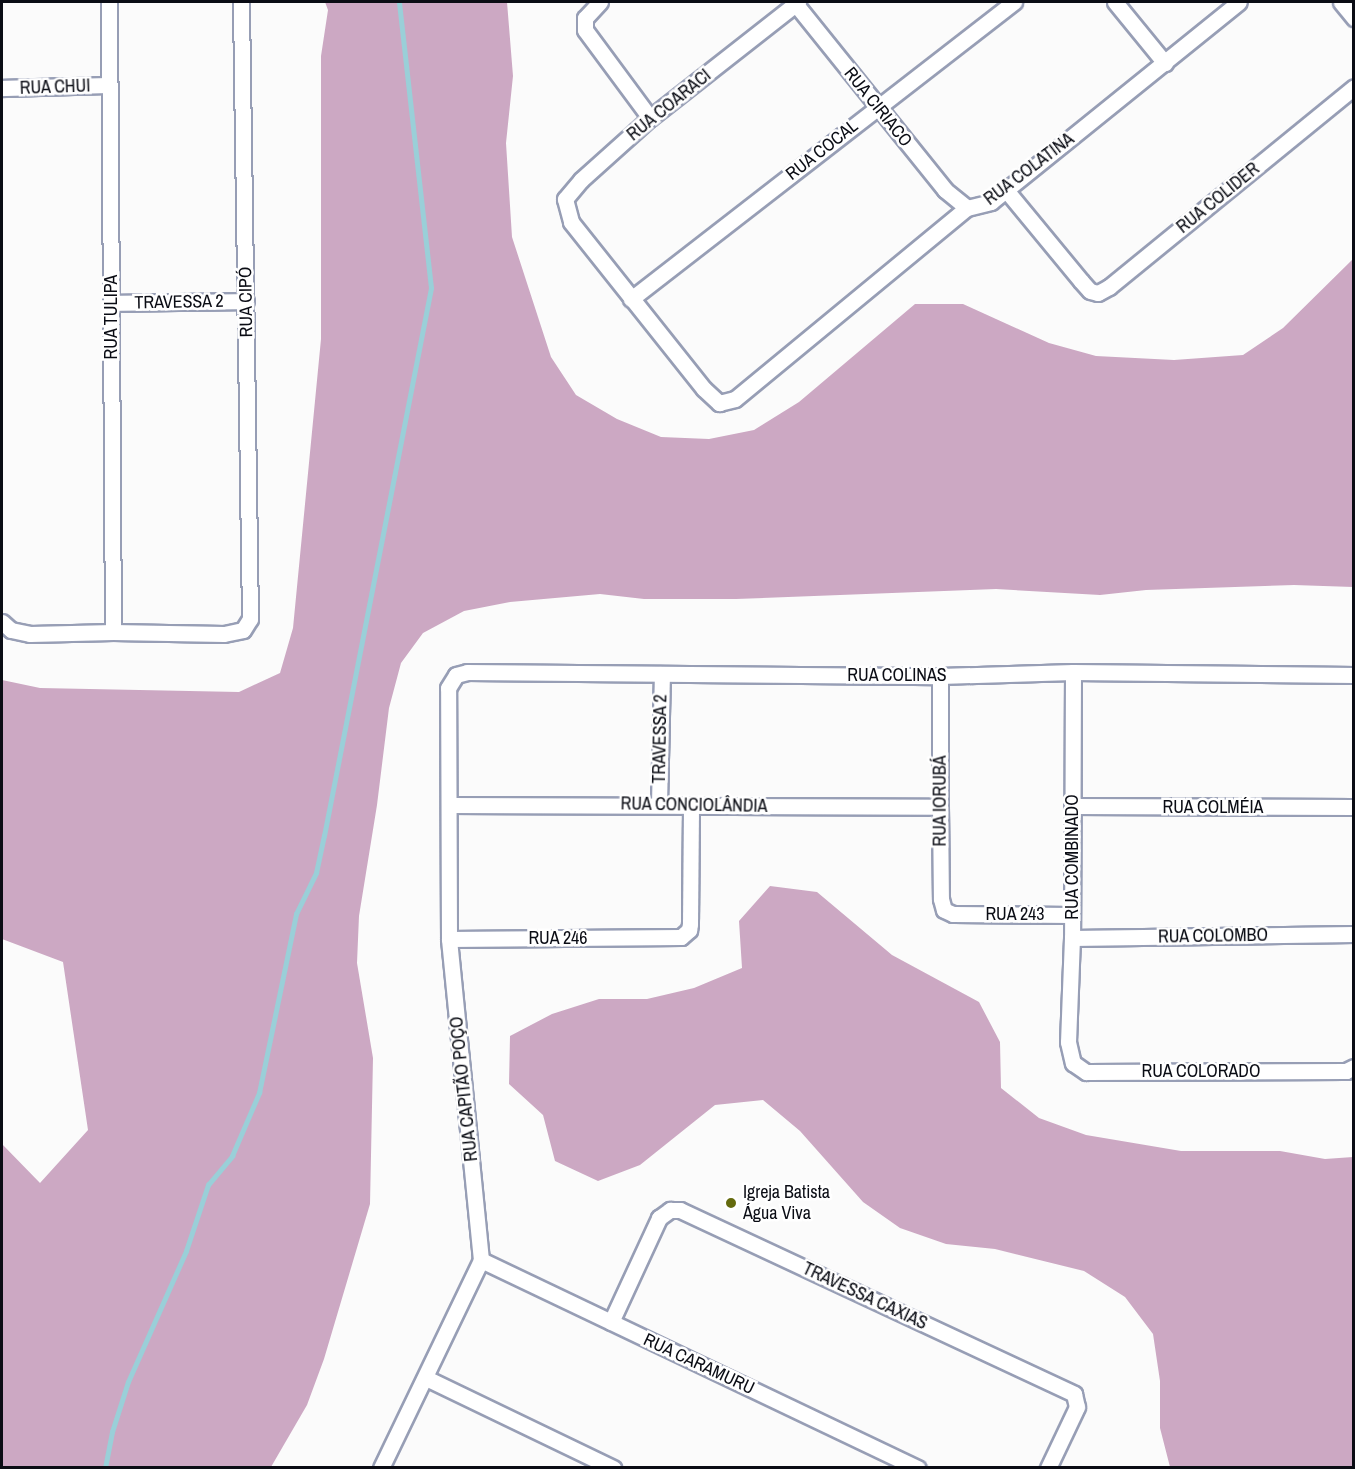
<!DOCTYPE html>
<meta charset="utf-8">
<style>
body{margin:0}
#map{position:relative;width:1355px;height:1469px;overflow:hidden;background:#fbfbfb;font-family:"Archivo Narrow",sans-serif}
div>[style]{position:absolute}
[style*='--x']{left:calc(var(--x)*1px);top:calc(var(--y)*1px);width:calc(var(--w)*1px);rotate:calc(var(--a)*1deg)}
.forest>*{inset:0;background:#cca8c3}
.stream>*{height:4.5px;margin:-2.25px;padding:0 2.25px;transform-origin:2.25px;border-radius:2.25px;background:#9acfd8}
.roads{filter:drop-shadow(2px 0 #979eb5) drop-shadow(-2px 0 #979eb5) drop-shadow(0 2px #979eb5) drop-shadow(0 -2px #979eb5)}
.minor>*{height:15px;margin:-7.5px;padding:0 7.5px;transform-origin:7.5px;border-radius:7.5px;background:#fff}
.dots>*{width:16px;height:16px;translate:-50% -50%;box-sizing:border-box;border:3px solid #fff;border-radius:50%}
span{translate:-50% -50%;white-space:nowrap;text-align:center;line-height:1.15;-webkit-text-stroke:5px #fff;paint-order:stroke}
.street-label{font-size:18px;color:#0a0c14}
.poi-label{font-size:18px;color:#0a0c14}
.left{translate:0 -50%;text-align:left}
.frame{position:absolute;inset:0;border:3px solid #0a0c14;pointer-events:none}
</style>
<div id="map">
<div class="forest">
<i style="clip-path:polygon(325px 2px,507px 2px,513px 76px,506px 143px,512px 237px,551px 357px,576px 395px,617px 419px,661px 437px,709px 439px,754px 430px,799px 402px,915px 304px,963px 304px,1049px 343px,1096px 356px,1174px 360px,1243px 355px,1283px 328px,1353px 259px,1353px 587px,1294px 585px,1146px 590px,1100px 595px,996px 589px,736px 599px,644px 599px,600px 594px,510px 602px,464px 611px,423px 633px,401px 663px,389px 708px,377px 805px,359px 916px,357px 963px,373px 1058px,370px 1204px,324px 1359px,307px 1405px,271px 1467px,2px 1467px,2px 1144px,40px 1183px,88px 1130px,63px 962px,2px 939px,2px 680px,40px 688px,239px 692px,280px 673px,293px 628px,321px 339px,321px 56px,328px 10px)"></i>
<i style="clip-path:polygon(770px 886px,817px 892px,892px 955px,979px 1002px,1000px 1042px,1001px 1088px,1039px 1118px,1086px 1135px,1181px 1151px,1280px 1151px,1325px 1159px,1353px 1157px,1353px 1467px,1170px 1467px,1160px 1428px,1160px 1381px,1153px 1334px,1125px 1297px,1084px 1271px,995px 1249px,946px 1244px,900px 1228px,863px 1202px,800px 1131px,763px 1100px,715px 1105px,640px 1165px,598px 1181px,555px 1161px,543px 1115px,509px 1084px,510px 1036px,552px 1014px,599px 999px,647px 999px,694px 988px,742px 968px,739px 921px)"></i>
</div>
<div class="stream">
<i style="--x:105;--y:1468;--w:37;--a:-79"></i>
<i style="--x:112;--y:1432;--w:52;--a:-72.3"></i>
<i style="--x:128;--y:1382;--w:143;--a:-66.1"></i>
<i style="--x:186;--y:1251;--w:70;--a:-71.6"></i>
<i style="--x:208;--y:1185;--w:38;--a:-50"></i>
<i style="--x:232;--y:1156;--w:69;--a:-66.8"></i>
<i style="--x:259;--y:1093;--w:183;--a:-78.3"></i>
<i style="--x:296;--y:914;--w:46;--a:-64"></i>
<i style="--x:316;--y:873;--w:38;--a:-78"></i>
<i style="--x:324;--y:836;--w:558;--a:-78.95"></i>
<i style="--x:431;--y:288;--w:288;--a:-96.4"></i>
</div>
<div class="roads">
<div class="minor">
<i style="--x:109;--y:2;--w:630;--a:89.64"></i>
<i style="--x:600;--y:2;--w:22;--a:133"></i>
<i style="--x:585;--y:18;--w:12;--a:90"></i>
<i style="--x:585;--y:30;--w:109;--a:53.5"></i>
<i style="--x:794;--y:2;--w:241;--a:51.2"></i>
<i style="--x:945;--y:190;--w:28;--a:39"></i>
<i style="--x:798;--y:2;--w:188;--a:141.9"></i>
<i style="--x:650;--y:118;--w:93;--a:138.1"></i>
<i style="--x:581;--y:180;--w:25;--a:130"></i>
<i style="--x:565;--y:199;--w:24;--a:75"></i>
<i style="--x:571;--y:222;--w:213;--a:51.5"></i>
<i style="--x:704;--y:389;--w:21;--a:43"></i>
<i style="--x:719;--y:403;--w:16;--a:-14"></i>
<i style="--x:735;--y:399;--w:301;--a:-39.5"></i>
<i style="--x:967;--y:208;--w:25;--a:-14"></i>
<i style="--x:991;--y:202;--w:19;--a:-39"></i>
<i style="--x:1006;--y:190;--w:299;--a:-38.9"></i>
<i style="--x:1115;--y:2;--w:79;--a:50.7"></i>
<i style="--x:1341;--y:2;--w:21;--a:51"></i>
<i style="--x:2;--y:88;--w:107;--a:-1.6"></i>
<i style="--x:1006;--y:190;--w:118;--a:50.5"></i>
<i style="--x:1081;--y:281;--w:13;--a:48"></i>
<i style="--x:1090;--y:291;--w:8;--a:14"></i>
<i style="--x:1098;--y:293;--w:13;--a:-29"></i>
<i style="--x:1109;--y:287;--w:316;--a:-39.2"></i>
<i style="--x:631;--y:299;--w:485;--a:-37.8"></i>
<i style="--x:111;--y:303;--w:135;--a:-0.8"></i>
<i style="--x:2;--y:622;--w:12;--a:42"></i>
<i style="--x:11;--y:630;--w:19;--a:12"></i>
<i style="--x:30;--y:634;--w:83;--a:-1.4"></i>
<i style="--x:113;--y:632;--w:111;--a:1"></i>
<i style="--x:224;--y:634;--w:19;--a:-12"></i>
<i style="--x:243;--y:630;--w:13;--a:-58"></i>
<i style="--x:250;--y:619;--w:617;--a:-90.84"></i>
<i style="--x:1073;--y:672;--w:266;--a:90.2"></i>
<i style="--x:1072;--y:938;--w:104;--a:92.2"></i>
<i style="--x:1068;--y:1042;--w:22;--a:77"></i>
<i style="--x:1073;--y:1063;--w:16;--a:35"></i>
<i style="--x:1086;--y:1072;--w:260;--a:-0.2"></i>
<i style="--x:1346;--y:1071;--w:9;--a:-27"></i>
<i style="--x:940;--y:676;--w:131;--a:90"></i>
<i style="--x:940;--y:807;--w:92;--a:89.4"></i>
<i style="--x:941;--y:899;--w:11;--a:75"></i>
<i style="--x:944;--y:910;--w:10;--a:24"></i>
<i style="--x:953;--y:914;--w:118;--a:0.5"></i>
<i style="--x:659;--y:804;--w:130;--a:-88.7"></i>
<i style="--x:449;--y:805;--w:491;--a:0.2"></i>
<i style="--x:1072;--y:806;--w:282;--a:0.2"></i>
<i style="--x:1072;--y:938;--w:282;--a:-0.8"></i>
<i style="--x:449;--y:939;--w:232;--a:-0.5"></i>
<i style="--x:681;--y:937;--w:11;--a:-41"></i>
<i style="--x:689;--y:930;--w:6;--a:-81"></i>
<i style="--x:690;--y:924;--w:118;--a:-89.5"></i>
<i style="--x:481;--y:1260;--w:484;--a:25.5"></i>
<i style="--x:611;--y:1322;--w:115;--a:-65.2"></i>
<i style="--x:659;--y:1218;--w:14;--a:-36"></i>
<i style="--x:670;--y:1210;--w:10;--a:0"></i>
<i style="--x:680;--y:1210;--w:435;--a:25"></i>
<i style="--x:1074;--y:1394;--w:13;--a:77"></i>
<i style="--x:1077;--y:1407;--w:68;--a:115.4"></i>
<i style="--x:426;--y:1378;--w:208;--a:25.7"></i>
<i style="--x:381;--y:1468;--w:231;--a:-64.3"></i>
<i style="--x:481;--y:1260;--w:323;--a:-95.7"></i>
<i style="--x:449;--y:939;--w:251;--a:-90.2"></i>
<i style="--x:448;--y:688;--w:15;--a:-58"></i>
<i style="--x:456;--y:675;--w:11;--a:-15"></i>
<i style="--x:467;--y:672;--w:473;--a:0.5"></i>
<i style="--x:940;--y:676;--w:133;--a:-1.7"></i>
<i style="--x:1073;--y:672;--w:281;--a:0.6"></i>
</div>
</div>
<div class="dots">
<i style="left:731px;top:1203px;background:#646a0e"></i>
</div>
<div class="street-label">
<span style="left:55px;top:87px;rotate:-2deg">RUA CHUI</span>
<span style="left:669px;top:105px;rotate:-39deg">RUA COARACI</span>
<span style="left:878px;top:107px;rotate:51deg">RUA CIRIACO</span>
<span style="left:822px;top:150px;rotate:-38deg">RUA COCAL</span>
<span style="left:1029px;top:169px;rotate:-37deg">RUA COLATINA</span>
<span style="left:1218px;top:198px;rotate:-39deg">RUA COLIDER</span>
<span style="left:179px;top:302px;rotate:-1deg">TRAVESSA 2</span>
<span style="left:246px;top:302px;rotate:-91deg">RUA CIPÓ</span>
<span style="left:111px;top:317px;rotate:-90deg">RUA TULIPA</span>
<span style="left:897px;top:675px">RUA COLINAS</span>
<span style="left:660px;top:739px;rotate:-89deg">TRAVESSA 2</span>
<span style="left:940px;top:801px;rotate:-90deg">RUA IORUBÁ</span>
<span style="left:694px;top:805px;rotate:1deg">RUA CONCIOLÂNDIA</span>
<span style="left:1213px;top:807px">RUA COLMÉIA</span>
<span style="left:1072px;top:857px;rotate:-90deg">RUA COMBINADO</span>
<span style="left:1015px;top:914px">RUA 243</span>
<span style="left:1213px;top:936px;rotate:-1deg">RUA COLOMBO</span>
<span style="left:558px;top:938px">RUA 246</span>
<span style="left:1201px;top:1071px">RUA COLORADO</span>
<span style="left:464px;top:1089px;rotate:-96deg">RUA CAPITÃO POÇO</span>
<span style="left:865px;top:1296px;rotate:25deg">TRAVESSA CAXIAS</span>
<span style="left:699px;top:1364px;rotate:25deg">RUA CARAMURU</span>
</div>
<div class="poi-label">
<span class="left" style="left:743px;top:1203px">Igreja Batista<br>Água Viva</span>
</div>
<div class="frame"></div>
</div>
